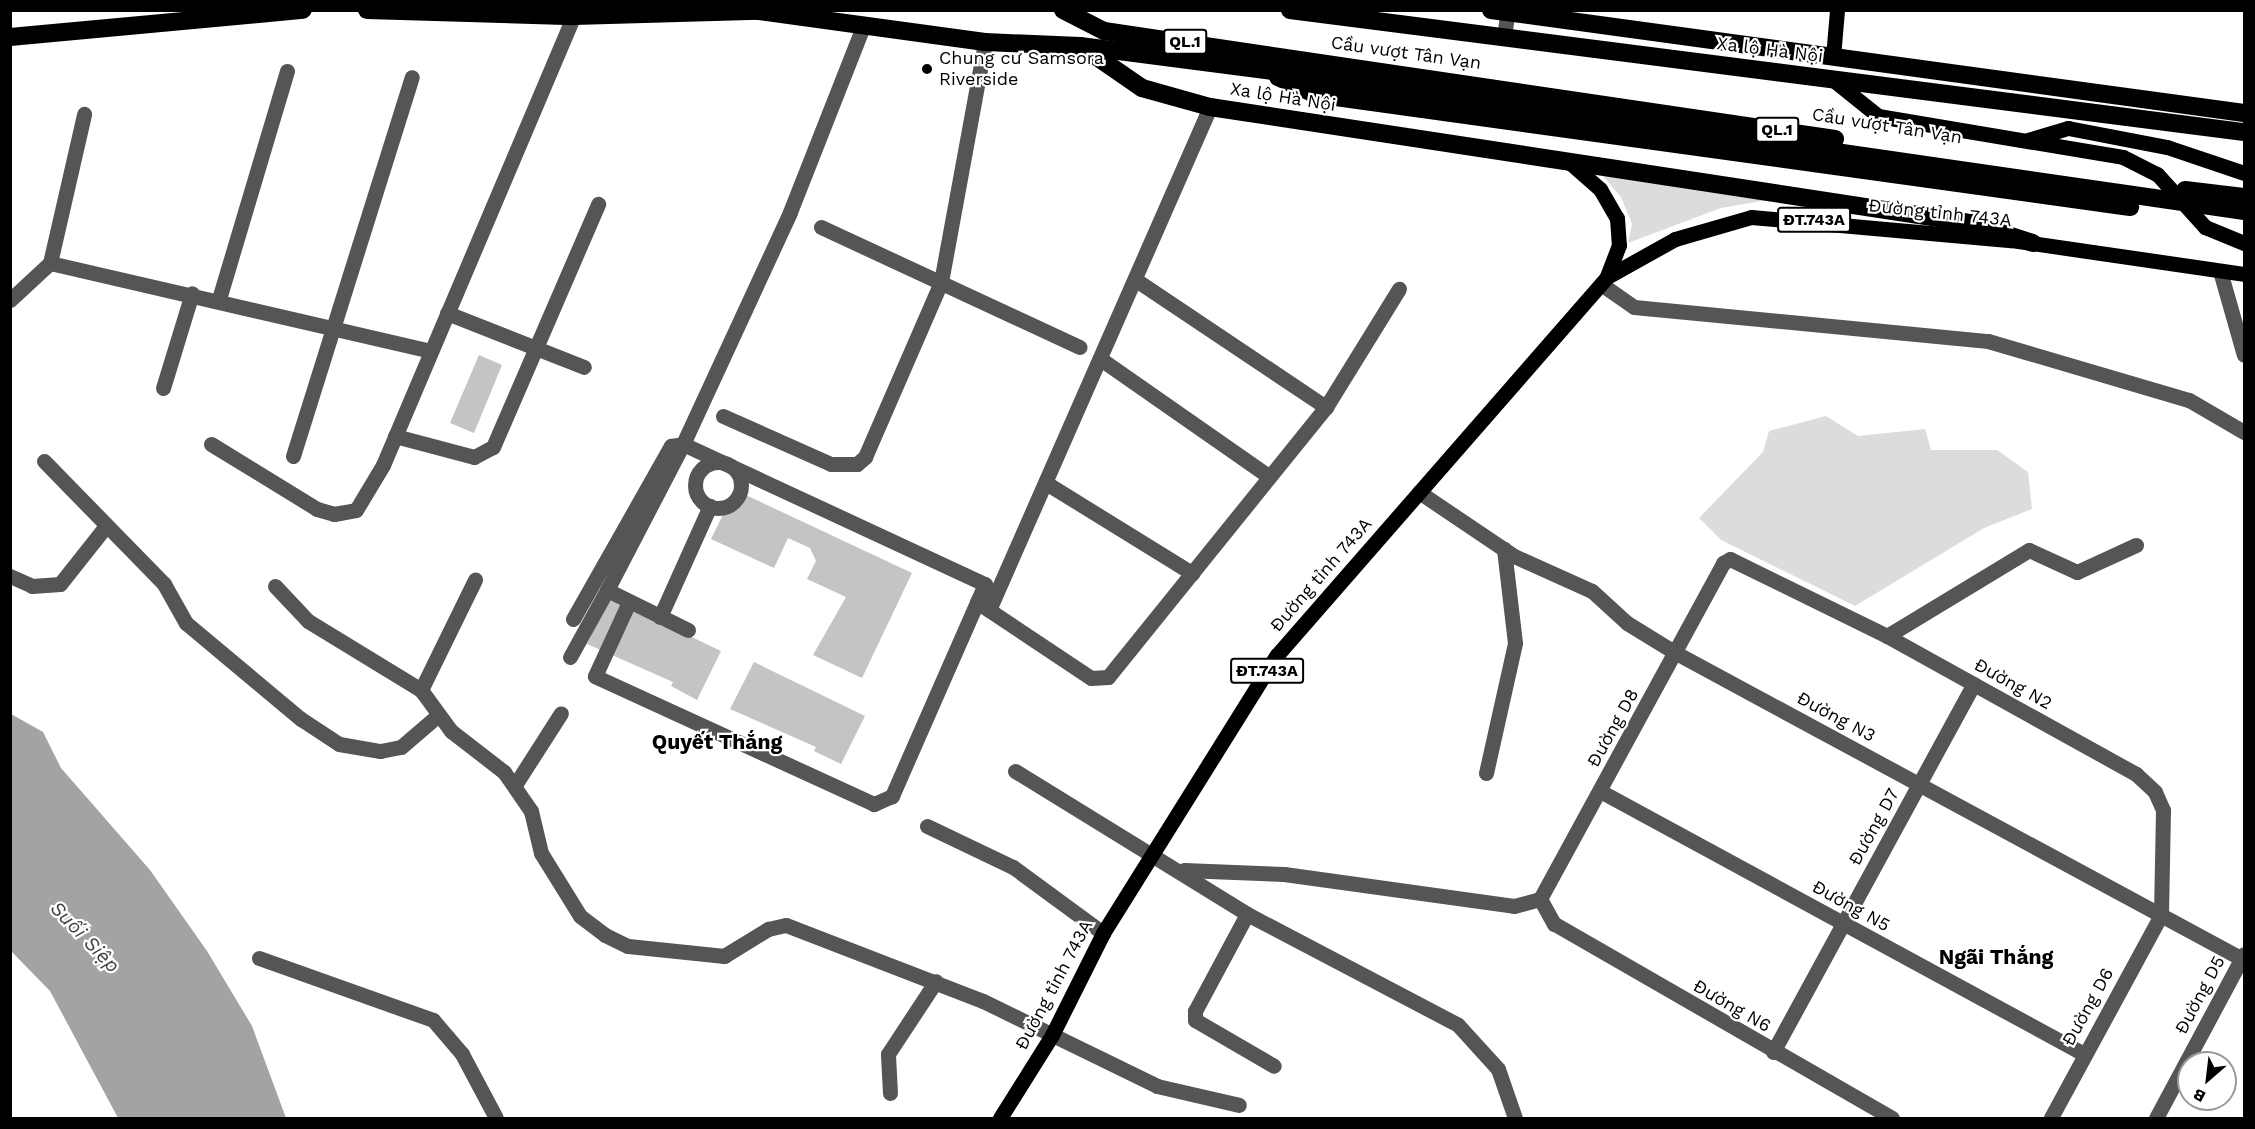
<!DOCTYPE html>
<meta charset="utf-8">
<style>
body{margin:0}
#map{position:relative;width:2255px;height:1129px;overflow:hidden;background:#fff;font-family:"Work Sans",sans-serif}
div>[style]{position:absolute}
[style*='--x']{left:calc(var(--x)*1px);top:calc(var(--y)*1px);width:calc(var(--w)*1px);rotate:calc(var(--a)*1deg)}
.green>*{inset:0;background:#dcdcdc}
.water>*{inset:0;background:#a3a3a3}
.building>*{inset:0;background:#c4c4c4}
.minor>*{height:15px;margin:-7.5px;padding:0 7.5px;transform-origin:7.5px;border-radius:7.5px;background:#555}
.minor>.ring{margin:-7.5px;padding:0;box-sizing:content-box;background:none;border:15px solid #555;border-radius:50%}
.major>*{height:15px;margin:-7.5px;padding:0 7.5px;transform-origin:7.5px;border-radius:7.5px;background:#000}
.highway>*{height:18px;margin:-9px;padding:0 9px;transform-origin:9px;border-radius:9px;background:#000}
.dots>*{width:16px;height:16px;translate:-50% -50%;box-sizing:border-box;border:3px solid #fff;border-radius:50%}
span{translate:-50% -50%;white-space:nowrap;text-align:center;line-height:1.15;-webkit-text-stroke:4.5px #fff;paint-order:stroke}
.shield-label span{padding:2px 4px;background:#fff;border:2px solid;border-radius:4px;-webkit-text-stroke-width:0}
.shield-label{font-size:16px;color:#000;font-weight:700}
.street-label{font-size:18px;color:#000}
.poi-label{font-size:18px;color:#000}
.left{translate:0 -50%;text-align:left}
.water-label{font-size:20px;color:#444;font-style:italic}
.quarter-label{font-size:21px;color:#000;font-weight:700}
.frame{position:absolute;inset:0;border:12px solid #000;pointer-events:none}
.north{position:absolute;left:2177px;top:1051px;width:60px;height:60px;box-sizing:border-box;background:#fff;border:2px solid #999;border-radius:50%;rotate:208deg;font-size:16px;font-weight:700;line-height:24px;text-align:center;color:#000}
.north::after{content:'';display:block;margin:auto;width:21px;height:27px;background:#000;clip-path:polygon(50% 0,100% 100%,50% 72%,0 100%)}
</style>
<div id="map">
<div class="green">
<i style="clip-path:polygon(1603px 176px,1773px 199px,1721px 208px,1628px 243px,1632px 224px,1621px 197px)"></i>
<i style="clip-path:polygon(1826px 416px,1858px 436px,1925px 429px,1931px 450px,1997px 450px,2028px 472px,2032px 509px,1984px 528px,1855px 606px,1721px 540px,1699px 518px,1763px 452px,1769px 431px)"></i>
</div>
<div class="water">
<i style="clip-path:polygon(11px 714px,43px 732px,61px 768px,150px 870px,207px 951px,252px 1026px,286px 1118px,118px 1118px,50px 991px,11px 951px)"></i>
</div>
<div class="building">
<i style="clip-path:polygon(479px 355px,502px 365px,474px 433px,450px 423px)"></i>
<i style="clip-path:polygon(735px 490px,912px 573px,862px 678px,813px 655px,846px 597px,807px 579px,816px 561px,810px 548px,788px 538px,774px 568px,711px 539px)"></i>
<i style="clip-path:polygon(610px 598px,721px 651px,697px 700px,671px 686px,673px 682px,587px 644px)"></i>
<i style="clip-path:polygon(754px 662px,865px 716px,841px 764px,814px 751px,816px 747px,730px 709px)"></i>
</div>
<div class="minor">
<i style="--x:1504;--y:37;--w:27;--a:-82"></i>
<i style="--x:821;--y:227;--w:285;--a:24.9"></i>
<i style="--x:50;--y:263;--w:153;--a:-77.1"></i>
<i style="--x:2220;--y:271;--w:87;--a:74.1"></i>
<i style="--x:1136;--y:280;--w:229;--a:33.8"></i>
<i style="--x:1601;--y:284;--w:40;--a:34.9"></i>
<i style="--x:1634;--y:307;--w:356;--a:5.5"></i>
<i style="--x:1988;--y:341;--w:209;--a:16.4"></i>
<i style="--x:2189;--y:400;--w:64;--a:30.2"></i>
<i style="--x:219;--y:299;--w:238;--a:-73.4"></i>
<i style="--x:10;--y:300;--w:54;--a:-42.8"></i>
<i style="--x:50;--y:263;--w:391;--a:13"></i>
<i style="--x:447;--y:313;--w:147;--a:21.5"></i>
<i style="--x:1102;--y:360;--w:201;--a:34.9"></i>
<i style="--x:163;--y:388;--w:99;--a:-73"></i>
<i style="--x:723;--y:416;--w:118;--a:24"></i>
<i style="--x:831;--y:464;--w:26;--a:0"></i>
<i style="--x:857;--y:464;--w:11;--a:-41"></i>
<i style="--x:865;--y:457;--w:191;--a:-66.5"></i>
<i style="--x:941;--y:282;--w:244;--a:-79.6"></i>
<i style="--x:395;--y:436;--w:82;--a:14.9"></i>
<i style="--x:474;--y:457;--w:21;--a:-28"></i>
<i style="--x:493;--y:447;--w:265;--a:-66.6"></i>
<i style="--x:211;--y:444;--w:124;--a:31.5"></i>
<i style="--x:317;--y:509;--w:18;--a:16"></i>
<i style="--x:334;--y:514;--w:22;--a:-10"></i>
<i style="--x:356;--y:510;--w:52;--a:-59"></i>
<i style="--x:383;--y:465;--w:488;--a:-67"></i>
<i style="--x:293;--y:456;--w:397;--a:-72.6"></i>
<i style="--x:44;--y:461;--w:172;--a:45.7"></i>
<i style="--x:164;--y:584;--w:45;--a:60.6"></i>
<i style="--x:186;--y:623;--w:150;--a:39.9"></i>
<i style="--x:301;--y:719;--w:45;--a:33.3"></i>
<i style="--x:339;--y:744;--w:42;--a:9.7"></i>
<i style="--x:380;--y:751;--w:21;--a:-11"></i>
<i style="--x:401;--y:747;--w:48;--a:-40.7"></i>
<i class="ring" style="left:695px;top:462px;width:31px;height:31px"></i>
<i style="--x:1046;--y:483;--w:172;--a:31.7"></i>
<i style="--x:1419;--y:492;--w:115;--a:34"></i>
<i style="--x:1514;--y:556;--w:85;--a:24.2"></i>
<i style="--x:1592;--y:591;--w:47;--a:42.4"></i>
<i style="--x:1627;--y:623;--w:57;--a:31.5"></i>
<i style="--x:1676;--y:653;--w:646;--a:28.39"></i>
<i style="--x:10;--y:576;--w:24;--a:24"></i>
<i style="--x:32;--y:586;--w:28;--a:-4"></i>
<i style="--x:60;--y:584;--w:74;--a:-51.6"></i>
<i style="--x:275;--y:586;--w:48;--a:46.7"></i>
<i style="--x:308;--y:621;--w:132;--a:31.4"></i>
<i style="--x:421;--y:690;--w:51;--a:53.8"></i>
<i style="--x:451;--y:731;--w:67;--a:37.7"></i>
<i style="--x:504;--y:772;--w:47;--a:55.3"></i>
<i style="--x:531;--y:811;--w:43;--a:76.6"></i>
<i style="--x:541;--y:853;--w:74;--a:58.2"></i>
<i style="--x:580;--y:916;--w:31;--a:37"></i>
<i style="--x:605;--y:935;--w:25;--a:26"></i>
<i style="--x:628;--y:946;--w:97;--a:5.9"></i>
<i style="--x:724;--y:956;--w:52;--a:-31.5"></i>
<i style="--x:768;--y:929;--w:18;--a:-13"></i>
<i style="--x:786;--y:925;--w:211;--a:21.1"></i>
<i style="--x:983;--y:1001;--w:194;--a:26"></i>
<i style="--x:1157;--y:1086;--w:84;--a:13"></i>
<i style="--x:977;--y:602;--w:137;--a:33.7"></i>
<i style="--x:1091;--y:678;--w:17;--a:-3"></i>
<i style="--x:1108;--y:677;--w:347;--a:-51.1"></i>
<i style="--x:1326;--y:407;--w:139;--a:-58.3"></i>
<i style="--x:989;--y:610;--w:549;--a:-66.28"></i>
<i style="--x:660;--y:617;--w:122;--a:-65.8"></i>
<i style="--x:573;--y:619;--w:199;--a:-60.5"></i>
<i style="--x:671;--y:446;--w:12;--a:-9"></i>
<i style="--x:683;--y:444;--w:333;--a:24.9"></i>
<i style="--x:985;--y:584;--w:232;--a:113.7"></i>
<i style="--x:892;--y:796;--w:20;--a:156"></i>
<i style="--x:874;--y:804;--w:307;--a:-155.4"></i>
<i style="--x:595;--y:676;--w:81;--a:-65.3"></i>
<i style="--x:688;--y:630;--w:90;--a:-153.7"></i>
<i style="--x:607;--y:590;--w:165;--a:-62.5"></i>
<i style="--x:683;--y:444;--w:255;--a:-65.2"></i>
<i style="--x:790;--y:212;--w:199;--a:-68.5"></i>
<i style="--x:1887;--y:636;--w:166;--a:-31.2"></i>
<i style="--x:2029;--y:550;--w:53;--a:24.6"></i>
<i style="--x:2077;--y:572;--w:65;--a:-24.6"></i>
<i style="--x:570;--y:657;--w:77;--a:-61.1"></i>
<i style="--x:421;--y:690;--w:123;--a:-63.9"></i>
<i style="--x:1015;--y:771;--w:273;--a:31.6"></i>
<i style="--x:1247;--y:914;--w:238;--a:27.7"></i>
<i style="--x:1458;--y:1025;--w:59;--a:47.7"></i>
<i style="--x:1498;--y:1069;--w:52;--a:70.9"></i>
<i style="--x:1486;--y:773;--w:133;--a:-77.4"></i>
<i style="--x:1515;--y:643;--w:95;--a:-96.7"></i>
<i style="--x:515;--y:785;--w:85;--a:-57.4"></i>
<i style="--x:1600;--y:791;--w:551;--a:28.52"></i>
<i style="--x:927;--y:826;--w:95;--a:25.5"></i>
<i style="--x:1013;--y:867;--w:112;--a:36.3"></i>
<i style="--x:1184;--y:870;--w:100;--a:2.3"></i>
<i style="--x:1284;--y:874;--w:232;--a:7.9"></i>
<i style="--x:1514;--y:906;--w:27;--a:-15"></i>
<i style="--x:1247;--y:914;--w:110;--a:118.2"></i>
<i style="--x:1195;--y:1011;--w:9;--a:90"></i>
<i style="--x:1195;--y:1020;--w:91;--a:30.2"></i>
<i style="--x:259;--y:958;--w:185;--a:19.6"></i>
<i style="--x:433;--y:1020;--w:45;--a:49.5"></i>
<i style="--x:462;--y:1054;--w:72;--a:62"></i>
<i style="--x:1773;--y:1052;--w:419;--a:-61.4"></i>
<i style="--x:890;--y:1093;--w:39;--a:-93"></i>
<i style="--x:888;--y:1054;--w:87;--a:-56.7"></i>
<i style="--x:1892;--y:1118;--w:390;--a:-150.1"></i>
<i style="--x:1554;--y:924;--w:29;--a:-119"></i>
<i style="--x:1540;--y:899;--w:383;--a:-61.4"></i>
<i style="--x:1723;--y:563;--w:8;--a:-30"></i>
<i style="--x:1730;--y:559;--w:175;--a:26.1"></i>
<i style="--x:1887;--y:636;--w:285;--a:29"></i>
<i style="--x:2136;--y:774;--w:26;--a:43"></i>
<i style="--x:2155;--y:792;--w:20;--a:66"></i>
<i style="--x:2163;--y:810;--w:105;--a:91.1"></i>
<i style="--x:2161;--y:915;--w:231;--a:118.5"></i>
<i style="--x:2156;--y:1118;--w:186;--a:-61.8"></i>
</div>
<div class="major">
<i style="--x:1833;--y:57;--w:47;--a:-85.1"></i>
<i style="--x:1832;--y:79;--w:59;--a:38.8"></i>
<i style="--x:1878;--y:116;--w:248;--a:9.5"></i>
<i style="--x:2123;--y:157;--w:38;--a:27"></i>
<i style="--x:2157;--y:174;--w:72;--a:47.8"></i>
<i style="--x:2205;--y:227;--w:42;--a:22.3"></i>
<i style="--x:2028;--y:140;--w:42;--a:-16.7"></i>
<i style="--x:2068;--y:128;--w:101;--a:10.9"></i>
<i style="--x:2167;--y:147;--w:81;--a:18.7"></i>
<i style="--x:1567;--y:160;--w:44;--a:41.3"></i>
<i style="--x:1600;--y:189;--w:34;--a:60"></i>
<i style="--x:1617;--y:218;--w:27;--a:86"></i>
<i style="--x:1619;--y:245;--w:34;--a:111"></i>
<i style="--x:1000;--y:1118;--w:98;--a:-57.9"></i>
<i style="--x:1052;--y:1035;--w:114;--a:-63.4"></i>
<i style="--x:1103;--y:933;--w:328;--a:-58"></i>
<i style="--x:1277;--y:655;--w:502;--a:-48.88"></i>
<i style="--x:1607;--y:277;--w:78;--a:-29.2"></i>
<i style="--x:1675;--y:239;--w:79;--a:-16.1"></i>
<i style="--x:1751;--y:217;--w:261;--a:5.1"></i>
<i style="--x:2011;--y:240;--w:235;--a:8.3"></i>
</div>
<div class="highway">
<i style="--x:367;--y:10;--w:207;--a:1.7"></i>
<i style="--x:574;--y:16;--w:184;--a:-1.6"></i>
<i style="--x:751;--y:10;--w:236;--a:7.8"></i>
<i style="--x:985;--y:42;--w:95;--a:2.4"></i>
<i style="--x:1080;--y:46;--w:241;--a:7.4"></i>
<i style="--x:1319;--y:77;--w:935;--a:8.24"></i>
<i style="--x:1063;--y:10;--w:46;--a:27.1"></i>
<i style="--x:1104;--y:31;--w:739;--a:8.4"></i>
<i style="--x:1290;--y:10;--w:962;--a:7.29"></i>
<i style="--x:1491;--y:10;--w:760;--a:7.79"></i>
<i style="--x:10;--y:37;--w:294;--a:-5.3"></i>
<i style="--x:1084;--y:48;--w:70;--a:34.6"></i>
<i style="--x:1142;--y:88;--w:71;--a:15.6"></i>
<i style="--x:1210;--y:107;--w:770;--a:8.67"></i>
<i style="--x:1971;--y:223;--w:65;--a:17.9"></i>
<i style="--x:1278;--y:77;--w:40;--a:25"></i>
<i style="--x:1314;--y:94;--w:824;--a:7.88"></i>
<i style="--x:2185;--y:190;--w:59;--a:6.8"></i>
</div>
<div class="dots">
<i style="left:927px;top:69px;background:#000"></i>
</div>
<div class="shield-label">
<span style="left:1185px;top:42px">QL.1</span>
<span style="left:1777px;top:130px">QL.1</span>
<span style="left:1814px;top:220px">ĐT.743A</span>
<span style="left:1267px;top:671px">ĐT.743A</span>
</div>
<div class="street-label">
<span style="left:1770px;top:50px;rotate:7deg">Xa lộ Hà Nội</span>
<span style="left:1406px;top:53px;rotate:8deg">Cầu vượt Tân Vạn</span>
<span style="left:1283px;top:97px;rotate:9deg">Xa lộ Hà Nội</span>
<span style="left:1887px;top:126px;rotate:9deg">Cầu vượt Tân Vạn</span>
<span style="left:1940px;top:213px;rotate:6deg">Đường tỉnh 743A</span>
<span style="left:1321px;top:575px;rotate:-49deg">Đường tỉnh 743A</span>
<span style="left:2013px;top:684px;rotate:29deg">Đường N2</span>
<span style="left:1836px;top:717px;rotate:28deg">Đường N3</span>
<span style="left:1613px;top:728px;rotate:-61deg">Đường D8</span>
<span style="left:1874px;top:827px;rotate:-61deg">Đường D7</span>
<span style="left:1851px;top:906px;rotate:29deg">Đường N5</span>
<span style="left:1054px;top:985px;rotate:-62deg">Đường tỉnh 743A</span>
<span style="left:2200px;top:995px;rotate:-62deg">Đường D5</span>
<span style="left:1732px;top:1006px;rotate:30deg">Đường N6</span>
<span style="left:2088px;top:1007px;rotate:-61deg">Đường D6</span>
</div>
<div class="poi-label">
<span class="left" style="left:939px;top:69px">Chung cư Samsora<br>Riverside</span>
</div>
<div class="water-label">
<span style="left:85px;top:937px;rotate:46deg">Suối Siệp</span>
</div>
<div class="quarter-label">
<span style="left:717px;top:742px">Quyết Thắng</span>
<span style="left:1996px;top:957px">Ngãi Thắng</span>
</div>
<div class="frame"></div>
<div class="north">B</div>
</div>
